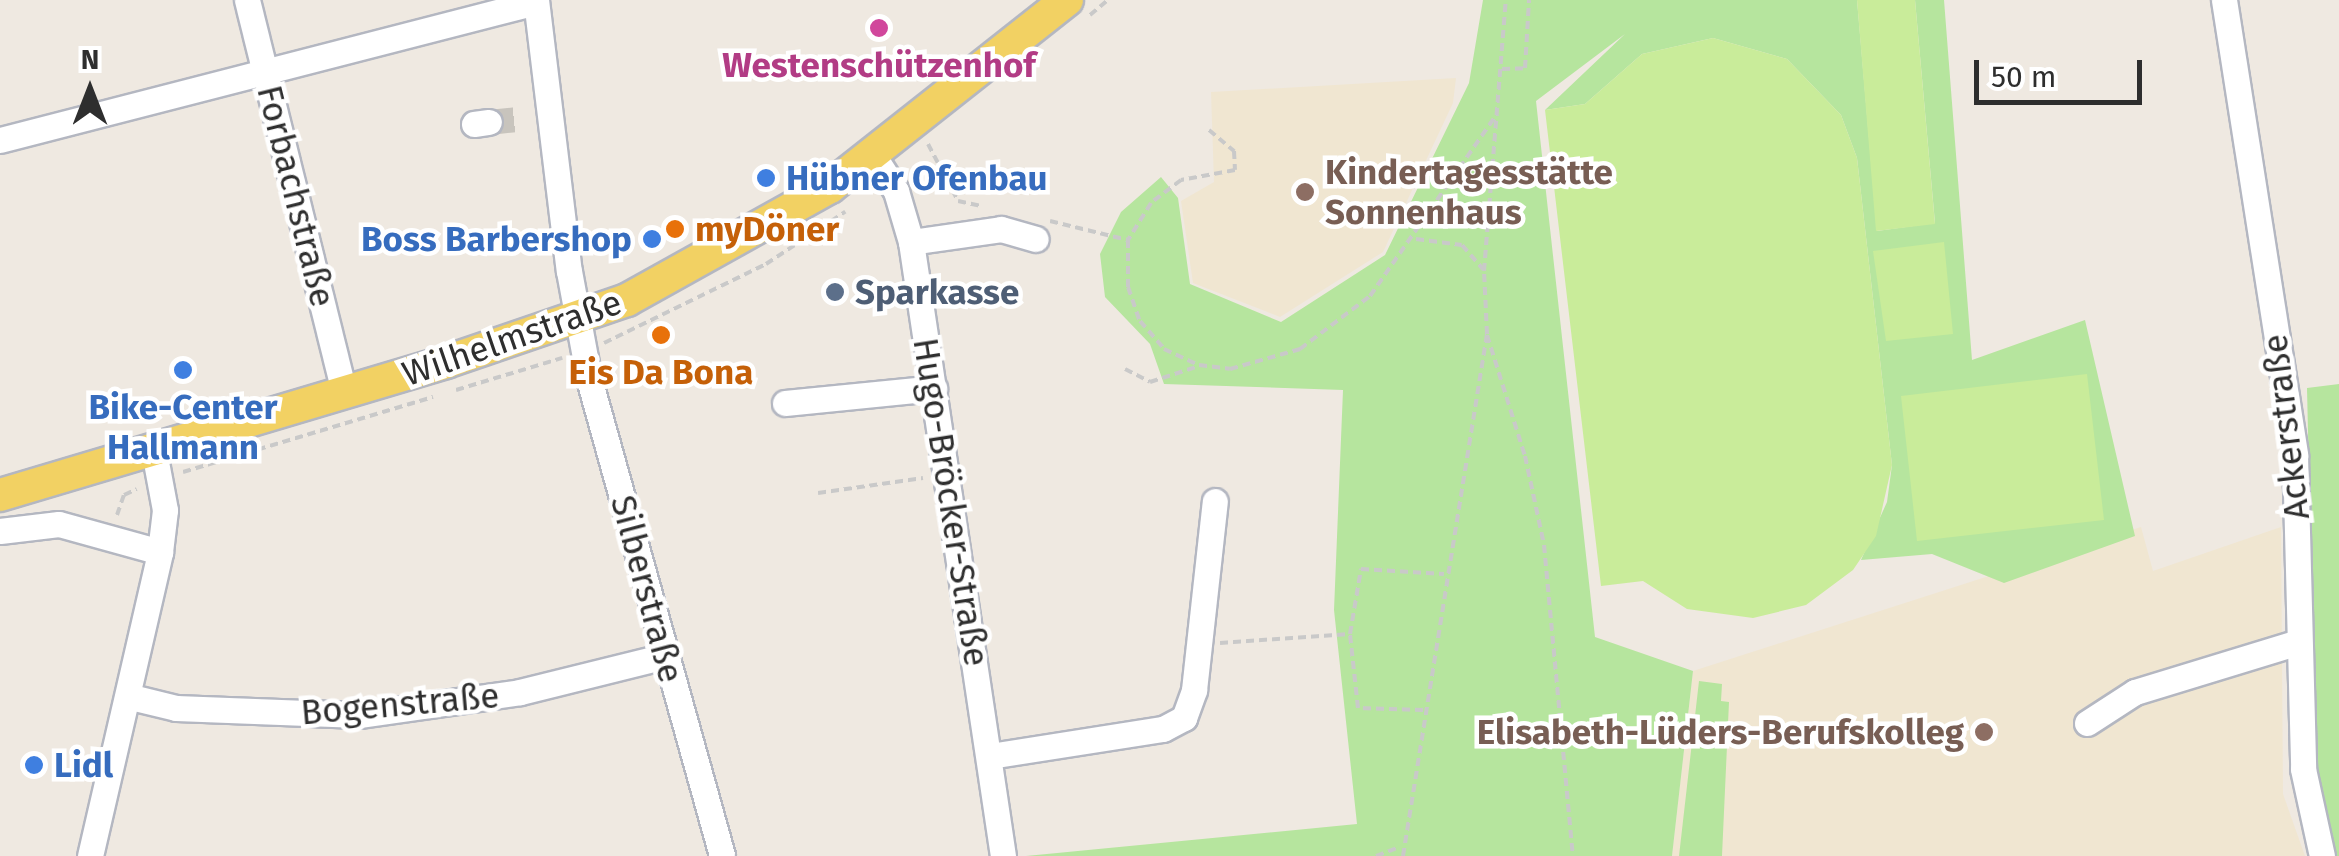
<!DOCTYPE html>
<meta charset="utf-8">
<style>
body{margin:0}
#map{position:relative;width:2339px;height:856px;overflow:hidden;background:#efe9e1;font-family:"Fira Sans",sans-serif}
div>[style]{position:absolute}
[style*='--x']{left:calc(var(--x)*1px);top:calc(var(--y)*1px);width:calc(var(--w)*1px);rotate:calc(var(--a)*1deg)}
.education>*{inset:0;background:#f0e6d1}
.green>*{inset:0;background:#b6e59e}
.pitch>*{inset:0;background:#c9ec9a}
.minor-tunnel>*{height:25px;margin-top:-12.5px;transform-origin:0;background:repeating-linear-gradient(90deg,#c8c4bd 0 25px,transparent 0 37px)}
.path>*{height:4px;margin-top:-2px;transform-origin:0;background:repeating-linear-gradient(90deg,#c9c9c9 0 8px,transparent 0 13px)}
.roads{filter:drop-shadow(2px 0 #b4b7c1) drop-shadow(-2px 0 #b4b7c1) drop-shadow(0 2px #b4b7c1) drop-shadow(0 -2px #b4b7c1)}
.minor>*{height:25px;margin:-12.5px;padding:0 12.5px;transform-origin:12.5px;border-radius:12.5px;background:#fff}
.major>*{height:32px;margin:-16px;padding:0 16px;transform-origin:16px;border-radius:16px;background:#f2d163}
.dots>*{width:28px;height:28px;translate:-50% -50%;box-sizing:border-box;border:5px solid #fff;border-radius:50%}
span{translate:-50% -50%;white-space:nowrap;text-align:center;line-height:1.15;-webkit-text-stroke:9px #fff;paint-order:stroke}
.hotel-label{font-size:35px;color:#b23c85;font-weight:700}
.education-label{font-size:35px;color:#785e54;font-weight:700}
.left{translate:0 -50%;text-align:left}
.right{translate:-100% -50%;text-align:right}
.shop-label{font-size:35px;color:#366cbe;font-weight:700}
.street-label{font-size:35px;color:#2e2e2e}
.food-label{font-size:35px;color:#c56008;font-weight:700}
.service-label{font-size:35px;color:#4e5e75;font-weight:700}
.north{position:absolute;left:40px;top:40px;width:100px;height:100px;-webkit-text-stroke:8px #fff;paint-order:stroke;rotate:0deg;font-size:28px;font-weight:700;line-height:40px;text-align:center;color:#2e2e2e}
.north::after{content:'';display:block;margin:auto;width:35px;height:45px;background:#2e2e2e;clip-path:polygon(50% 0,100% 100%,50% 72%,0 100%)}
.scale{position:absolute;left:1974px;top:60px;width:168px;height:45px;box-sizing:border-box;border:5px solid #2e2e2e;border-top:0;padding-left:12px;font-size:30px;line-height:35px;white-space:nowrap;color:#2e2e2e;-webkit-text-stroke:8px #fff;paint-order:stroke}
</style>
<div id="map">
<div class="education">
<i style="clip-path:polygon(1456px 78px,1453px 103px,1383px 252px,1280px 317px,1193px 283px,1181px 201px,1214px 182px,1211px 92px)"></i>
<i style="clip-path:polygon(2141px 527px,2153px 571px,2281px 527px,2283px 794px,2305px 856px,1672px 856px,1693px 671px)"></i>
</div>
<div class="green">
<i style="clip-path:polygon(1483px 0,1857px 0,1877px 231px,1935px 223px,1915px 0,1944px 0,1972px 360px,2085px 320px,2135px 536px,2004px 583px,1932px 554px,1861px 560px,1887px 502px,1892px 465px,1857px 158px,1841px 115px,1787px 59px,1713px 38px,1642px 54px,1585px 104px,1545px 110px,1625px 34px,1536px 101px,1595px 637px,1693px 671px,1672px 856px,1026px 856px,1357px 824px,1334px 610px,1343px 390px,1164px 384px,1150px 344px,1105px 297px,1100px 254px,1121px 212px,1161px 177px,1178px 198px,1190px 284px,1281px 322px,1385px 255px,1469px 83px)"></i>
<i style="clip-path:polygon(2339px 384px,2339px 856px,2324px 856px,2315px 736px,2307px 388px)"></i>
<i style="clip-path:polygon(1699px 681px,1722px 684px,1721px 701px,1729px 702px,1722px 856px,1679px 856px)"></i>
</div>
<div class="pitch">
<i style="clip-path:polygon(1857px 0,1915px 0,1935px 224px,1876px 231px)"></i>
<i style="clip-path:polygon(1713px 38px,1787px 59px,1841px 115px,1857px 158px,1892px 465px,1876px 536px,1853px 570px,1806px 605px,1753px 618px,1687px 609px,1643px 581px,1601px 586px,1545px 110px,1585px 104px,1642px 54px)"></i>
<i style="clip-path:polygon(1944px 242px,1953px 334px,1886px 341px,1873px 251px)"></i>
<i style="clip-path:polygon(2087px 374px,2104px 520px,1917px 541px,1901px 396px)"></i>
</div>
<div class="minor-tunnel">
<i style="--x:489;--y:122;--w:36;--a:-6"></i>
</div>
<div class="path">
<i style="--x:1090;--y:15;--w:23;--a:-40"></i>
<i style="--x:1502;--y:69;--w:23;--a:-2"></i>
<i style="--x:1525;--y:68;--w:68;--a:-86.6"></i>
<i style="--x:1209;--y:130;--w:33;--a:40"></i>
<i style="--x:1234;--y:151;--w:19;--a:87"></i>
<i style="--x:1235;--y:170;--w:55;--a:169.5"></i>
<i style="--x:1181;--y:180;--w:38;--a:143"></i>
<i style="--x:1151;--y:203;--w:44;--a:121.9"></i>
<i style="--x:1128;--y:240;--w:47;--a:90"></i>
<i style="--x:1128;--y:287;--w:36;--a:71"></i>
<i style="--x:1140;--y:321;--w:37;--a:49"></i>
<i style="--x:1164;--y:349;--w:38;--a:25"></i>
<i style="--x:1199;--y:365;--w:31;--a:7"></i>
<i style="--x:1230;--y:369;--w:73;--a:-15.9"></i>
<i style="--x:1300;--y:349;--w:88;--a:-37.1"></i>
<i style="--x:1370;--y:296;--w:222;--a:-55.1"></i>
<i style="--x:928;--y:144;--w:64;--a:62.2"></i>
<i style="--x:958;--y:201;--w:25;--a:12"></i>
<i style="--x:1050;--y:221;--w:80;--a:13.7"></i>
<i style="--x:1416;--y:239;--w:46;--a:7.4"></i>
<i style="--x:1462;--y:245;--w:32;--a:49"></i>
<i style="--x:1487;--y:335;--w:127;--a:72.6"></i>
<i style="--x:1525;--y:456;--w:91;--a:77.9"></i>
<i style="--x:1544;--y:545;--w:312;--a:84.7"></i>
<i style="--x:604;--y:343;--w:180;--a:-26"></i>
<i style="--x:766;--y:264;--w:95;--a:-33.4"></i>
<i style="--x:1125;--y:369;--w:28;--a:27"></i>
<i style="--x:1150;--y:382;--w:52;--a:-18.1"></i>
<i style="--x:456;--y:390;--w:111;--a:-16.8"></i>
<i style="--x:183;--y:472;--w:261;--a:-16.7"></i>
<i style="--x:818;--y:493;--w:106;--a:-8.1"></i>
<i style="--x:117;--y:515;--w:21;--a:-71"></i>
<i style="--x:124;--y:495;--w:14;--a:-25"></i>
<i style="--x:1220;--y:643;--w:130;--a:-4"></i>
<i style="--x:1423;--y:710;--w:65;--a:-178.2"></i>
<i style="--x:1358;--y:708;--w:74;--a:-96.2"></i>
<i style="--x:1350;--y:634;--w:66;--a:-80.4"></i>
<i style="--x:1361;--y:569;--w:83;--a:3.4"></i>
<i style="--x:1376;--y:856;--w:25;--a:-21"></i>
<i style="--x:1403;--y:856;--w:529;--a:-80.86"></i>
<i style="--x:1487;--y:334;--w:63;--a:-92.7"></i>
<i style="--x:1484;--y:271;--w:272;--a:-85.4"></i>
</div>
<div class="roads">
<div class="minor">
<i style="--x:247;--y:0;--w:405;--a:76.1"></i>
<i style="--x:536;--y:0;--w:273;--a:83.1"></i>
<i style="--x:569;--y:271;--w:110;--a:79.5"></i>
<i style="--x:589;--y:379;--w:495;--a:74.4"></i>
<i style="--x:2224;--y:0;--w:461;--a:81.1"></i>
<i style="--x:2295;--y:455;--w:314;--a:88.5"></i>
<i style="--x:2303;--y:769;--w:89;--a:77.7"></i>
<i style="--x:474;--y:124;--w:15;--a:-8"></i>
<i style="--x:0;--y:140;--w:553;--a:-14.44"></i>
<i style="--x:873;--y:155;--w:43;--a:57.4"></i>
<i style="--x:896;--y:191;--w:53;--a:73.6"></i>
<i style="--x:911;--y:242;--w:621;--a:81.48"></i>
<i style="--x:911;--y:242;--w:91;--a:-8.2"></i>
<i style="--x:1001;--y:229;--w:36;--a:16"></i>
<i style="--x:785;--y:403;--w:150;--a:-5.7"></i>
<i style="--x:0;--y:531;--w:59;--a:-6.8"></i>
<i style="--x:59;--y:524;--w:105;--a:15.5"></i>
<i style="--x:131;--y:697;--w:46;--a:13.7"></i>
<i style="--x:176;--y:708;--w:183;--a:2.2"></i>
<i style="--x:359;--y:715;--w:163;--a:-8.1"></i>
<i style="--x:520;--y:692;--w:149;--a:-13.9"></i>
<i style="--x:2087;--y:723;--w:57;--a:-32.9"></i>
<i style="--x:2135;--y:692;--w:171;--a:-17"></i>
<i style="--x:990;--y:756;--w:175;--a:-8.9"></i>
<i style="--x:1163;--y:729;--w:24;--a:-28"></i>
<i style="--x:1184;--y:718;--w:30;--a:-70"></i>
<i style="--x:1194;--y:690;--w:190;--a:-83.7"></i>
<i style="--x:90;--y:856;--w:312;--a:-77"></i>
<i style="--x:160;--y:552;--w:42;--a:-83.2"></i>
<i style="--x:165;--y:510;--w:60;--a:-100.6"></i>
</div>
<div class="major">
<i style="--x:0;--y:495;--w:465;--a:-16.6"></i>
<i style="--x:446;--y:362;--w:191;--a:-18.9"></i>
<i style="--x:627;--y:300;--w:232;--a:-29.1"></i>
<i style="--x:830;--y:187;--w:302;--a:-38.3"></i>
</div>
</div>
<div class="dots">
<i style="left:879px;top:28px;background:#d1479c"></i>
<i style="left:766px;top:178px;background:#3f7fe0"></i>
<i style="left:1305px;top:192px;background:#8d6e63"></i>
<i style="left:675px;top:229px;background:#e8710a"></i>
<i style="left:652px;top:239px;background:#3f7fe0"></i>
<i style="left:835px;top:292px;background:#5c6f8a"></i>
<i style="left:661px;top:335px;background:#e8710a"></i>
<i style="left:183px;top:370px;background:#3f7fe0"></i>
<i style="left:1984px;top:732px;background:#8d6e63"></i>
<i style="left:34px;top:765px;background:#3f7fe0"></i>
</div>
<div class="hotel-label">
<span style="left:879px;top:65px">Westenschützenhof</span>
</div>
<div class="education-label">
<span class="left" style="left:1325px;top:192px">Kindertagesstätte<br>Sonnenhaus</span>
<span class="right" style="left:1964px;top:732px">Elisabeth-Lüders-Berufskolleg</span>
</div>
<div class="shop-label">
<span class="left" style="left:786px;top:178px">Hübner Ofenbau</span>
<span class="right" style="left:632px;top:239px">Boss Barbershop</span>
<span style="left:183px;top:427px">Bike-Center<br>Hallmann</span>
<span class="left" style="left:54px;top:765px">Lidl</span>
</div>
<div class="street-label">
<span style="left:296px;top:196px;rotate:76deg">Forbachstraße</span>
<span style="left:512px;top:338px;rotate:-19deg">Wilhelmstraße</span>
<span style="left:2286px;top:427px;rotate:-97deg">Ackerstraße</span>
<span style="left:951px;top:502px;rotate:81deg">Hugo-Bröcker-Straße</span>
<span style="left:647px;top:589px;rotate:75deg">Silberstraße</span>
<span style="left:400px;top:704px;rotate:-5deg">Bogenstraße</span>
</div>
<div class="food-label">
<span class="left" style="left:695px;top:229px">myDöner</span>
<span style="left:661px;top:372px">Eis Da Bona</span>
</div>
<div class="service-label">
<span class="left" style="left:855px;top:292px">Sparkasse</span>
</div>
<div class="north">N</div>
<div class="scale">50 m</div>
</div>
